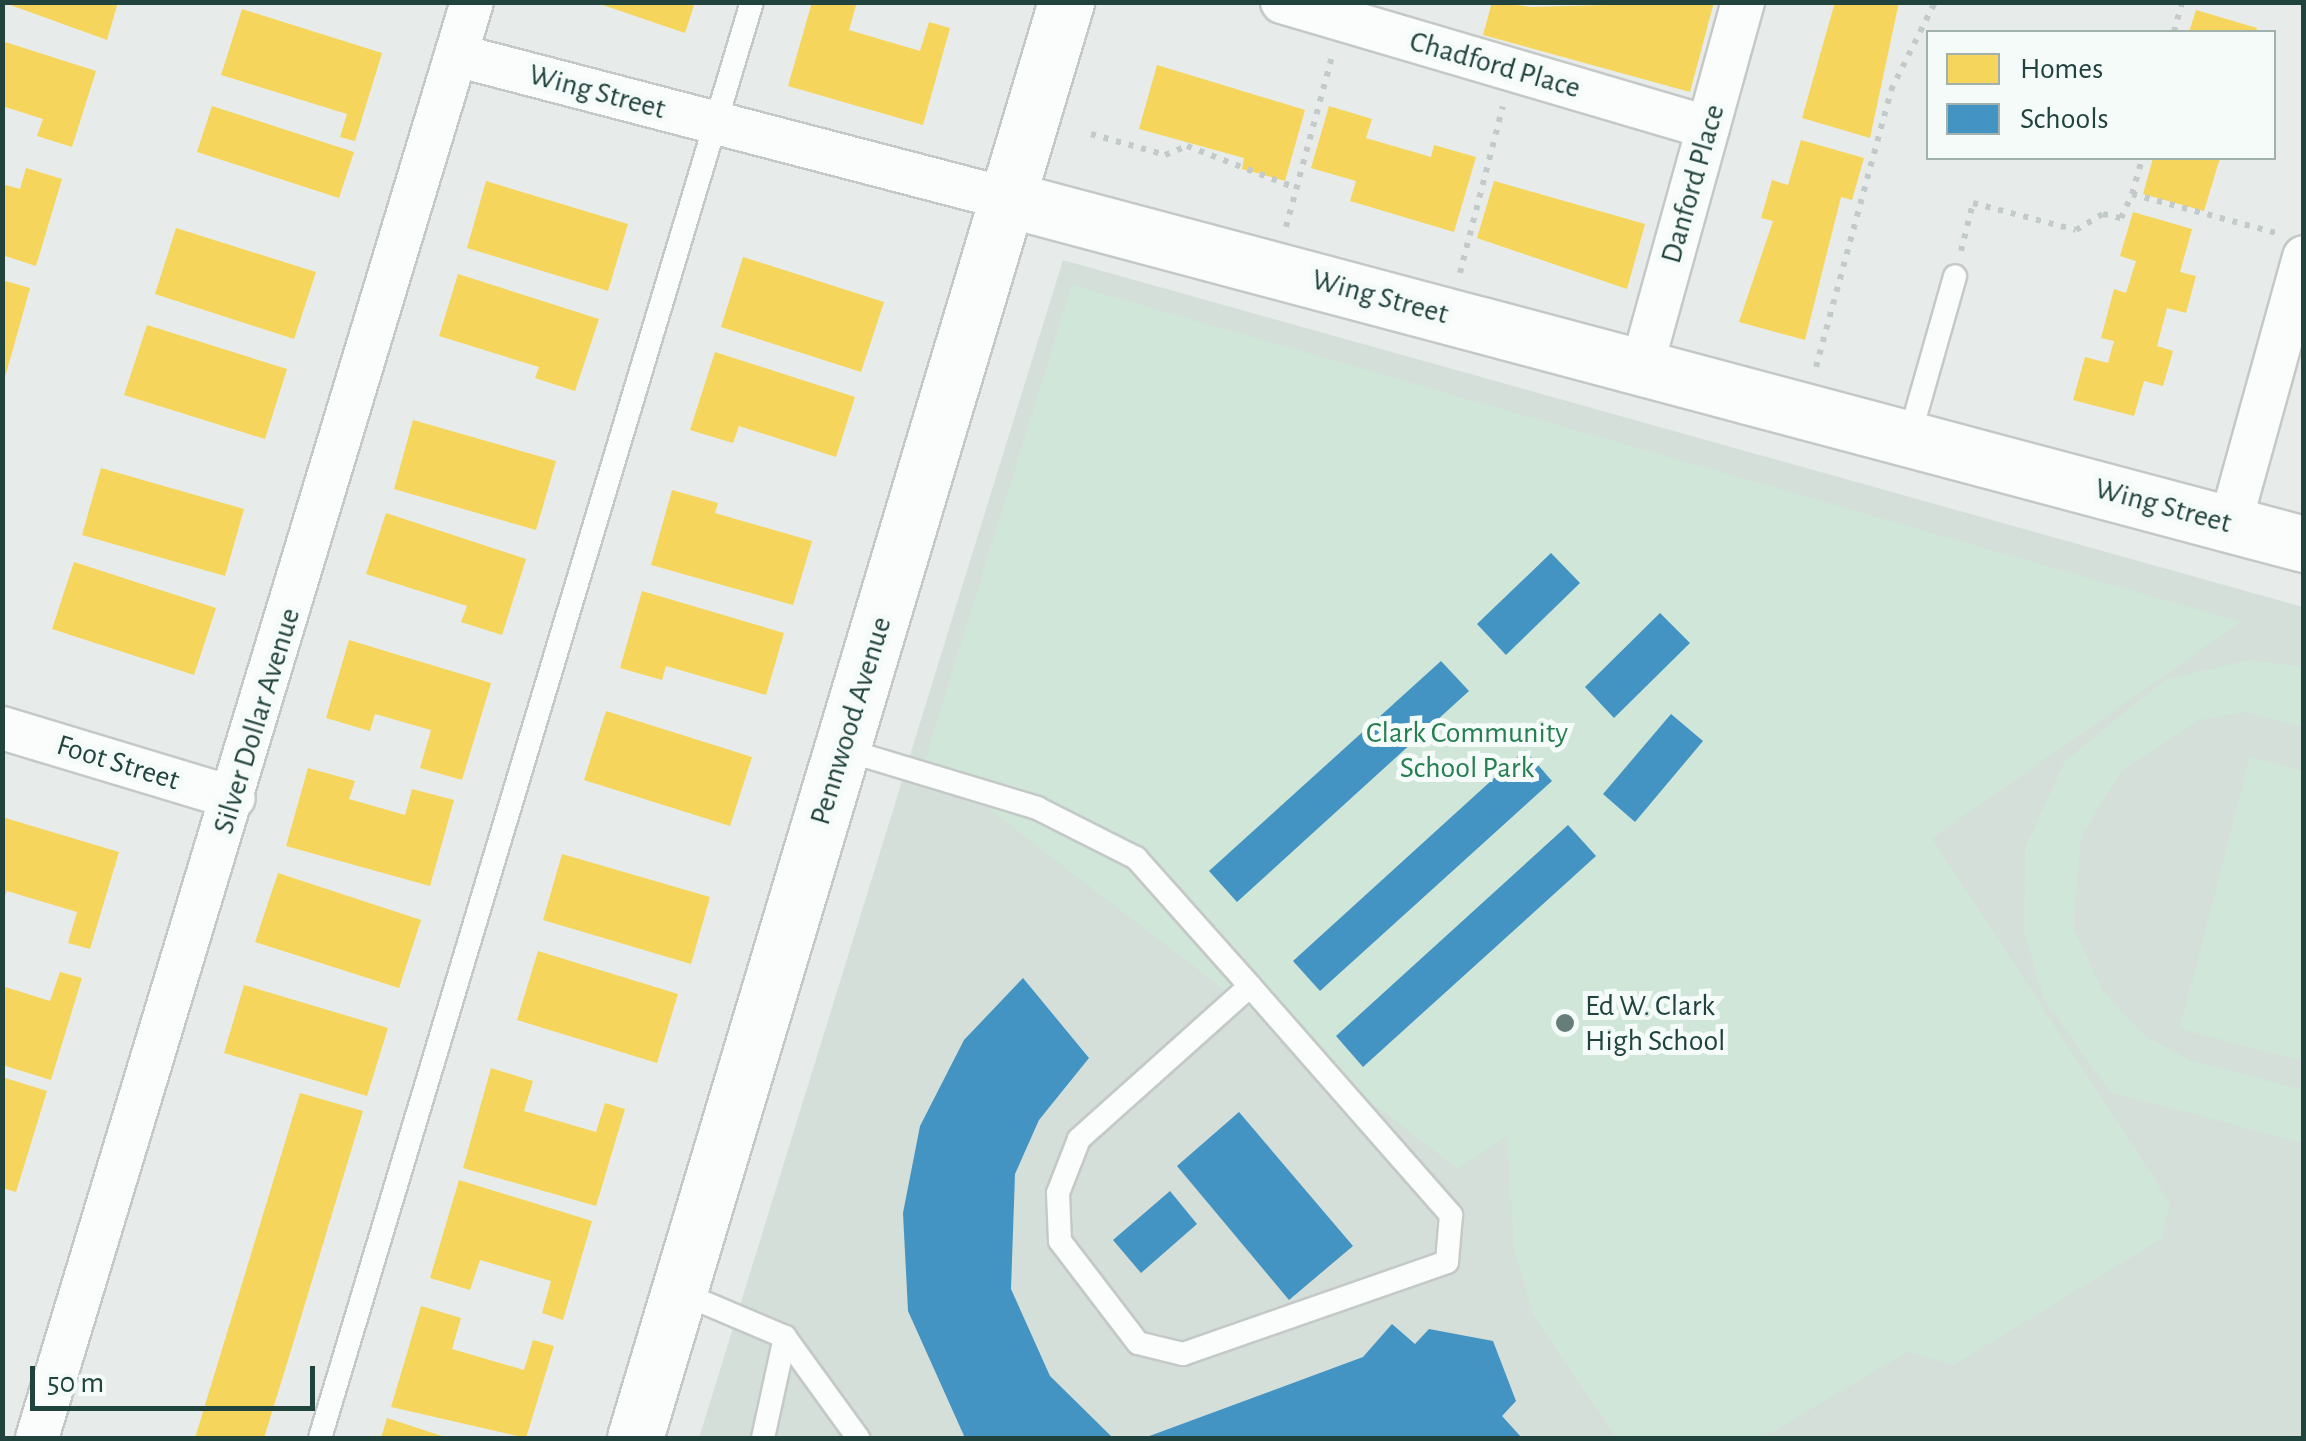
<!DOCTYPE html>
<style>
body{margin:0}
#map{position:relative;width:2306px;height:1441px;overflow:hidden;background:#e7ecea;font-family:"Alegreya Sans",sans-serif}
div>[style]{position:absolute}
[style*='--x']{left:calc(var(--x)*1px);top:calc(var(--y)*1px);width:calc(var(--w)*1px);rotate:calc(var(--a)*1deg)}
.built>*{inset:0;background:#d4dfda}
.green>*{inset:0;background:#cfe6d8}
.homes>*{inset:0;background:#f6d55c}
.schools>*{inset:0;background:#4393c3}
.path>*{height:6px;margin-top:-3px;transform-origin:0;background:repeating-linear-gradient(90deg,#c2cbca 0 5px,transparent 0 13px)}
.roads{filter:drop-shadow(2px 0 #c4c9c7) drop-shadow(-2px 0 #c4c9c7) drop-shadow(0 2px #c4c9c7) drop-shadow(0 -2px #c4c9c7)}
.lane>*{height:22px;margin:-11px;padding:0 11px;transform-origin:11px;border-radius:11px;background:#fbfcfc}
.street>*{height:42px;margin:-21px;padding:0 21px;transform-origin:21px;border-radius:21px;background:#fbfcfc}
.secondary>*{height:55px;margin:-27.5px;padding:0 27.5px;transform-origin:27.5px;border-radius:27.5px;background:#fbfcfc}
.dots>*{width:28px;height:28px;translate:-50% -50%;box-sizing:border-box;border:5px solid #f5fbf9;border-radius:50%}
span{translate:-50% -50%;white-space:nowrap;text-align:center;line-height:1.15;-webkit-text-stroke:10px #f5fbf9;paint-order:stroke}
.street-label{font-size:30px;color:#21433d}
.park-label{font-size:30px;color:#277e52}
.poi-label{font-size:30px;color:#21433d}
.left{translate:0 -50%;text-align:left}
.frame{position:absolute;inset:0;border:5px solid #21433d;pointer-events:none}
.legend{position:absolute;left:1926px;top:30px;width:350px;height:130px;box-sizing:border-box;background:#f5fbf9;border:2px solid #a0b1ae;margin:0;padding:12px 18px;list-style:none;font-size:30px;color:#21433d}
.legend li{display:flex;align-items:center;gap:20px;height:50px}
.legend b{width:50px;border:2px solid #a0b1ae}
.scale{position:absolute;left:30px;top:1366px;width:285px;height:45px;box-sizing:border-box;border:5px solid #21433d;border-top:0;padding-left:12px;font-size:30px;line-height:35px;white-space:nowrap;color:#21433d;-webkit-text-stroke:8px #f5fbf9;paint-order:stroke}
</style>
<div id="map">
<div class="built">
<i style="clip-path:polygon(1063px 260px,2303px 607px,2303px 1438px,699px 1438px)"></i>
</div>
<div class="green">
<i style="clip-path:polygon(1072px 285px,2241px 622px,1932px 838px,2170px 1203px,2161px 1239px,1954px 1365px,1907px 1352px,1762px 1438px,1617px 1438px,1534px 1316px,1514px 1249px,1507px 1136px,1458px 1169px,925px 760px)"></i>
<i style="clip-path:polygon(2249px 660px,2303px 667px,2303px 727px,2246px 712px,2200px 720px,2123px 769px,2081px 836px,2073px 928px,2103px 991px,2145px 1036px,2189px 1060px,2303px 1090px,2303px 1143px,2110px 1092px,2044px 999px,2024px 931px,2025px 848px,2065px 761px,2165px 680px)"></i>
<i style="clip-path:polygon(2250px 757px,2303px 771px,2303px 1061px,2180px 1029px)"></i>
</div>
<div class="homes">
<i style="clip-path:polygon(2px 2px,118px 2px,107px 40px)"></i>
<i style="clip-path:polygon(594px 2px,695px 2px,685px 33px)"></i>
<i style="clip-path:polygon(812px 2px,857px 2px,849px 30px,920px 51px,929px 22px,950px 28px,923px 125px,788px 86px)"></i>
<i style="clip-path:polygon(1492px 2px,1531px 7px,1714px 2px,1690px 92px,1483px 35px)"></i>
<i style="clip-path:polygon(1835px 2px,1899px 2px,1870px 138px,1802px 118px)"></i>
<i style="clip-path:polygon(242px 9px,382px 53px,355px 141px,340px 137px,347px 114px,221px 75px)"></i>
<i style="clip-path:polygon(2196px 10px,2257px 28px,2256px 32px,2189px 32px)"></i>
<i style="clip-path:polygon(2px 41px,96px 71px,72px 147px,37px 136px,43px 119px,2px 106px)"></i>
<i style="clip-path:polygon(1157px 65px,1305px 110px,1285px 181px,1242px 169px,1244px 158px,1139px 129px)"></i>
<i style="clip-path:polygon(212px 106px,354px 152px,339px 198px,197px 152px)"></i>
<i style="clip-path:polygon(1329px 106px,1372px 119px,1366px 138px,1431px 157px,1434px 145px,1476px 157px,1454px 232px,1350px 201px,1356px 181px,1311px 168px)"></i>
<i style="clip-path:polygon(1801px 140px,1864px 158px,1852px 200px,1841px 197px,1805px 340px,1739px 322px,1773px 221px,1761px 218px,1772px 180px,1788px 185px)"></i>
<i style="clip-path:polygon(2153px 158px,2220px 158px,2204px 211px,2143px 194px)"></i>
<i style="clip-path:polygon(26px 168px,62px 179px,36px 266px,2px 255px,2px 184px,20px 189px)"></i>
<i style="clip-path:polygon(486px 181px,628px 224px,608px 291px,467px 248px)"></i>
<i style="clip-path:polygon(1494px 181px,1645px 224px,1627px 289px,1477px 238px)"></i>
<i style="clip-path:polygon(2133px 212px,2192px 229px,2180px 272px,2196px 276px,2186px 313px,2167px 308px,2157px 346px,2173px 351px,2163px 386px,2144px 381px,2134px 416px,2073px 400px,2085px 357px,2108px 363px,2114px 341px,2101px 338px,2114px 289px,2126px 293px,2136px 261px,2120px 256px)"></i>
<i style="clip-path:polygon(176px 228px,316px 272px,294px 339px,155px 294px)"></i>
<i style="clip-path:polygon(743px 257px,884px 302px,861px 372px,721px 327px)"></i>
<i style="clip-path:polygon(458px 274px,599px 319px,575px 391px,535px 378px,539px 367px,439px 336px)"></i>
<i style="clip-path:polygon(2px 280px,30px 288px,4px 381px,2px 380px)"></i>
<i style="clip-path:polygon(147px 325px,287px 369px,265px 439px,124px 395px)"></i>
<i style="clip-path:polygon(715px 352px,855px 397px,836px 457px,739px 426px,733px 443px,690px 430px)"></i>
<i style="clip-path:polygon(413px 420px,556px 461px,536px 530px,394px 489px)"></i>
<i style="clip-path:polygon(101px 468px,244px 509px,225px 576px,82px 535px)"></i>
<i style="clip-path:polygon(672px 490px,718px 503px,715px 513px,812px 541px,793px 605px,651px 565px)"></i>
<i style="clip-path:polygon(386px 513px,526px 559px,502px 635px,461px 622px,467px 606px,366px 574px)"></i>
<i style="clip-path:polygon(74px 562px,216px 608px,194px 675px,52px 629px)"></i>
<i style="clip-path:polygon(642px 591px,784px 633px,766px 695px,666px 666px,662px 680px,620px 668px)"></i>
<i style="clip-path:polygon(349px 640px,491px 683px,462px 780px,420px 768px,431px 730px,375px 714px,370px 731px,326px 718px)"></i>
<i style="clip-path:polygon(606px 711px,752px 757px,730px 826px,584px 780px)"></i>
<i style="clip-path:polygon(308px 768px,355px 781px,349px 799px,405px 815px,412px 789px,454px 800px,430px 886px,286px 846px)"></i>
<i style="clip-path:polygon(2px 817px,119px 852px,90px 949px,68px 943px,77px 912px,7px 891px,2px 903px)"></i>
<i style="clip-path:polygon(562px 854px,710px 897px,691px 964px,543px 920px)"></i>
<i style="clip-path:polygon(278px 873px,421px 920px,399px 988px,255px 942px)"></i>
<i style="clip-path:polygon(538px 951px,678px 994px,657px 1063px,517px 1020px)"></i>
<i style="clip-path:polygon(60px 972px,82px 978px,51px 1080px,2px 1065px,2px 986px,50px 1001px)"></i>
<i style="clip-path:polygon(244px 985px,388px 1028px,367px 1096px,224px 1053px)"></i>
<i style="clip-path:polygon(491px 1068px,533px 1081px,524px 1111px,596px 1132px,605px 1103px,625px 1109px,596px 1206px,463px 1168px)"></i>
<i style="clip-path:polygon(2px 1077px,47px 1091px,16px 1192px,2px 1188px)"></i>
<i style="clip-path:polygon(300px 1093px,363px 1111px,292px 1347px,264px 1438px,195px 1438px)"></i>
<i style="clip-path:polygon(459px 1180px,592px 1221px,563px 1320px,542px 1313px,551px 1281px,480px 1260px,470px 1290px,430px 1278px)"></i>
<i style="clip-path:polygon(421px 1306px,461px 1318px,452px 1349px,524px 1370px,533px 1340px,554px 1346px,526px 1438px,391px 1407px)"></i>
<i style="clip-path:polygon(387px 1418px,448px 1438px,381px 1438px)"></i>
</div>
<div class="schools">
<i style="clip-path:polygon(1551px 553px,1580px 583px,1506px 655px,1477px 624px)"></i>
<i style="clip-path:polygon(1660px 613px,1690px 643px,1614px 718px,1585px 687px)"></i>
<i style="clip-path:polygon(1441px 661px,1469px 691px,1237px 902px,1209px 871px)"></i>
<i style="clip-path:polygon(1671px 714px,1703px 741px,1635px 822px,1603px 794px)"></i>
<i style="clip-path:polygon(1525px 750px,1552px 781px,1320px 991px,1293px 961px)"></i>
<i style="clip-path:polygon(1568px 825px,1596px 856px,1363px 1067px,1336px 1036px)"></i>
<i style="clip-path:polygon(1023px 978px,1089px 1058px,1039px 1120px,1015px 1174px,1011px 1289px,1050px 1376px,1113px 1438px,965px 1438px,908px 1311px,903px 1213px,920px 1126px,964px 1040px)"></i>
<i style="clip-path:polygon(1239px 1112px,1353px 1246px,1289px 1300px,1177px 1166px)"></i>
<i style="clip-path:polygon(1170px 1191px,1197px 1224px,1141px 1273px,1113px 1240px)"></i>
<i style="clip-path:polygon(1392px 1324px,1415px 1344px,1429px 1329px,1493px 1341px,1516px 1401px,1502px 1416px,1522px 1438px,1144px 1438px,1363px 1357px)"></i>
</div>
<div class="path">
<i style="--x:2174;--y:32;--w:31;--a:-75"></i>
<i style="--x:1091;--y:134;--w:77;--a:15.8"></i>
<i style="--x:1165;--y:155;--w:24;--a:-22"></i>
<i style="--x:1187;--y:146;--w:117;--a:21.1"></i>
<i style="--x:2132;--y:194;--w:37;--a:-74"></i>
<i style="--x:1286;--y:227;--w:177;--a:-74.9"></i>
<i style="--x:1961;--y:251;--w:49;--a:-76"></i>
<i style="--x:1973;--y:203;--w:106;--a:14.7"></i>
<i style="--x:2076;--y:230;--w:31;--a:-31"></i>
<i style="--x:2103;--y:214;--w:18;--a:13"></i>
<i style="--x:2121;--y:218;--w:26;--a:-65"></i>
<i style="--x:2132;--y:194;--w:150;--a:15.1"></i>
<i style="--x:1460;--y:273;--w:172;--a:-75.6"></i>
<i style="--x:1816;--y:367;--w:287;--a:-74.8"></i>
<i style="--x:1891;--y:90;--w:98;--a:-63.4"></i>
</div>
<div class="roads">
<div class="lane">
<i style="--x:1909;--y:438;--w:168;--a:-74.1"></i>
<i style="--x:842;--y:749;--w:204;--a:16.8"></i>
<i style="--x:1037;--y:808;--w:111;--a:26.8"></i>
<i style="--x:1136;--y:858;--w:171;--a:48.3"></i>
<i style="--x:1250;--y:986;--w:305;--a:48.7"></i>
<i style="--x:1451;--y:1215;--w:47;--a:94.9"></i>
<i style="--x:1447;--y:1262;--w:280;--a:160.8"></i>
<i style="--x:1183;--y:1354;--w:46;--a:-166.3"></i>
<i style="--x:1138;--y:1343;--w:128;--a:-127.4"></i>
<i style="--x:1060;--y:1241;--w:48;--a:-92.4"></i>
<i style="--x:1058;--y:1193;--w:58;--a:-68.7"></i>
<i style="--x:1079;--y:1139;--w:229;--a:-41.8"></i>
<i style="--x:679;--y:1292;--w:115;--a:23"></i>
<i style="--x:785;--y:1337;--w:125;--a:54.1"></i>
<i style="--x:320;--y:1438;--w:1500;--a:-73.26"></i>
<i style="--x:763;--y:1438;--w:103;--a:-77.7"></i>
</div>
<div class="street">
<i style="--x:1282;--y:2;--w:444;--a:16.4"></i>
<i style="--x:456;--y:55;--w:570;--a:14.62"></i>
<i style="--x:1642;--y:366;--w:378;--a:-74.5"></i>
<i style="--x:2230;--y:524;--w:277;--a:-74.5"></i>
<i style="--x:2;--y:728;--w:242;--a:16.8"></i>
<i style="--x:37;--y:1438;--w:1500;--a:-73.15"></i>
</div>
<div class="secondary">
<i style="--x:1008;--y:199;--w:1341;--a:14.91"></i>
<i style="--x:635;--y:1438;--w:1499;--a:-73.29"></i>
</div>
</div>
<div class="dots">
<i style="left:1565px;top:1023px;background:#667e7a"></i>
</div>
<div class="street-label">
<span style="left:1495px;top:65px;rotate:16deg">Chadford Place</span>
<span style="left:597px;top:92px;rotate:15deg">Wing Street</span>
<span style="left:1693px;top:184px;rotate:-74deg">Danford Place</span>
<span style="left:1380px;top:297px;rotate:15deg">Wing Street</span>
<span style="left:2163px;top:506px;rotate:15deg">Wing Street</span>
<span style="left:257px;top:721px;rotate:-73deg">Silver Dollar Avenue</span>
<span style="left:851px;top:721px;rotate:-73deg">Pennwood Avenue</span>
<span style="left:118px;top:763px;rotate:17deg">Foot Street</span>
</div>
<div class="park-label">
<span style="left:1467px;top:750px">Clark Community<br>School Park</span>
</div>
<div class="poi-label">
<span class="left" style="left:1585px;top:1023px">Ed W. Clark<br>High School</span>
</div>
<div class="frame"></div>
<ul class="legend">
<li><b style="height:28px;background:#f6d55c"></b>Homes</li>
<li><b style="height:28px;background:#4393c3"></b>Schools</li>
</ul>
<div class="scale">50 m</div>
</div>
